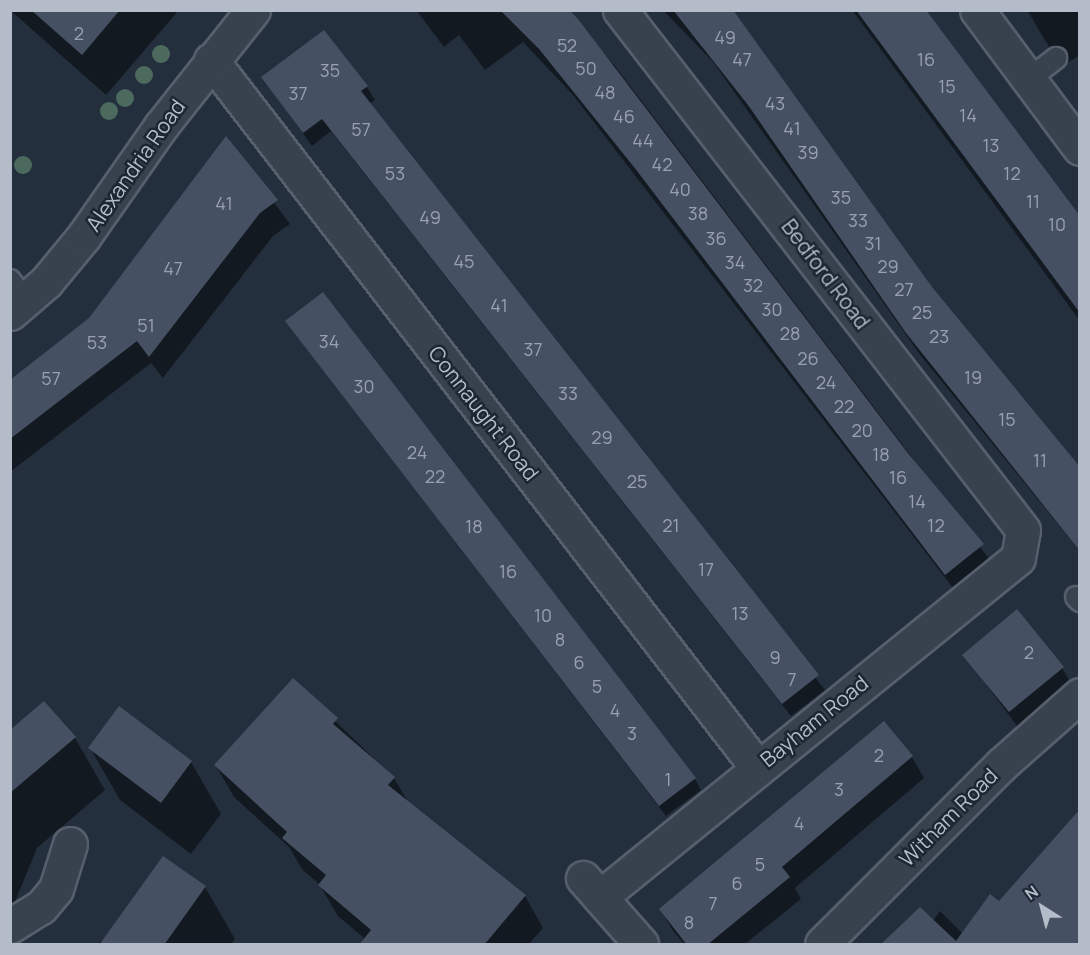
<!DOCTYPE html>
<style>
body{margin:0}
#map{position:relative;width:1090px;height:955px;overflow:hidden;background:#242f3e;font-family:Manrope,sans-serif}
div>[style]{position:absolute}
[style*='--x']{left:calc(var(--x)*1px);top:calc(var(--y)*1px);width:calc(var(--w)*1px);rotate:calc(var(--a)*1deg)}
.shadow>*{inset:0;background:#0007}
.building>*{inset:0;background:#455162}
.roads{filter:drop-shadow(2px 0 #565f6c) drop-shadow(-2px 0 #565f6c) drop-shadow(0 2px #565f6c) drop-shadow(0 -2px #565f6c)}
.lane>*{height:20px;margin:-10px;padding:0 10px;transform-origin:10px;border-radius:10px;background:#38414e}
.street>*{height:33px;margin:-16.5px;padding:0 16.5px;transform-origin:16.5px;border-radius:16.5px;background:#38414e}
.trees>*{width:18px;height:18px;margin:-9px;border-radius:50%;background:#4b6a5d}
span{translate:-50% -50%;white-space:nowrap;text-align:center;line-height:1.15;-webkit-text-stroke:5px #1d2633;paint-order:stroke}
.number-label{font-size:18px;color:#98a1af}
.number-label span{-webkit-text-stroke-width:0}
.street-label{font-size:21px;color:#b4bcc9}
.frame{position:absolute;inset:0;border:12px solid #b4bcc9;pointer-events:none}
.north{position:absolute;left:1012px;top:877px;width:60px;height:60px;-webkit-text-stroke:4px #1d2633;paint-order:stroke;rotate:324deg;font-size:16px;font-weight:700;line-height:24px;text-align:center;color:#b4bcc9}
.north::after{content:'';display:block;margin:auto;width:21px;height:27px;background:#b4bcc9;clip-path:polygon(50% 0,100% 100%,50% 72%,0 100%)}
</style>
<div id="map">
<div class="shadow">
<i style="clip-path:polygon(10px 10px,179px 10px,106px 95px)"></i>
<i style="clip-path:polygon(416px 10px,565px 10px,615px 66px,996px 568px,960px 597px,573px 95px,523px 42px,485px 70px,459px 35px,444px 47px)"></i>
<i style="clip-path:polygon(663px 10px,732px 10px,931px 288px,1080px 469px,1080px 551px,921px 356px,713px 62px)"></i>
<i style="clip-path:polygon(852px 10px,922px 10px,1080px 225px,1080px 321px)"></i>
<i style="clip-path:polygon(1027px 10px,1080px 10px,1080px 55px,1061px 67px)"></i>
<i style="clip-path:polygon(263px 78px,367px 87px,375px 100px,369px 104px,825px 690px,791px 716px,331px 131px,312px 146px)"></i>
<i style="clip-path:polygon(226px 138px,290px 224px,273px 236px,163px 378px,151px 363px,10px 472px,10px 381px,91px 319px)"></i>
<i style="clip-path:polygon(294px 332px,695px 779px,701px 790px,666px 816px)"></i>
<i style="clip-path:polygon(964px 655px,1062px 668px,1076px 691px,1023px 734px)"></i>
<i style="clip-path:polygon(293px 680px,394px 778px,408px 802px,525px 896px,543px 928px,529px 944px,371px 944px,338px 916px,319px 884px,302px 869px,289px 847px,234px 797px,216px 766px)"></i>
<i style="clip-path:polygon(119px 708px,191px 762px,221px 814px,191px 854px,120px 800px,90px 748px)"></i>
<i style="clip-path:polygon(10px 732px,75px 738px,105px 790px,37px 848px,10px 914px)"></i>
<i style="clip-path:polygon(912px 757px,924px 778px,795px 888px,801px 899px,745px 944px,684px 944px,673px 931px,661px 910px)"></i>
<i style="clip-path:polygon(205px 887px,235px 939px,231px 944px,96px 944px)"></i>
<i style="clip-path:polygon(999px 903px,1080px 944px,885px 944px,933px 921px,940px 911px,963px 934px)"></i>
</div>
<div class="building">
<i style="clip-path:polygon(31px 10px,120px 10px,82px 55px)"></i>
<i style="clip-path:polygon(500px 10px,569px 10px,578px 19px,907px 452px,984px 544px,945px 575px,634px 167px,539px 49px)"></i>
<i style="clip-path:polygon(673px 10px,733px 10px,932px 287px,1080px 467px,1080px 551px,906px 333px,748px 105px)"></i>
<i style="clip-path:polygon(856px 10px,926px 10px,1080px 216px,1080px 313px)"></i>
<i style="clip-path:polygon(324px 30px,368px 86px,361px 91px,819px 675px,782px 704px,322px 119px,303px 133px,261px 77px)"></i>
<i style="clip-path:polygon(226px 136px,278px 200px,260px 213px,149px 357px,137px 341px,10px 439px,10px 380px,89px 318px)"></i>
<i style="clip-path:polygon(323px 292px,696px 778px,659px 806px,285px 321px)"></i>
<i style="clip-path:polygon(1017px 609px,1064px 667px,1009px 712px,962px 655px)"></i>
<i style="clip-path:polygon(293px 678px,338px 718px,333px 724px,395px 777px,388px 785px,526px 895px,484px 945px,359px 945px,371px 930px,318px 885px,326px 875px,282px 838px,287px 832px,214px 765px)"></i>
<i style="clip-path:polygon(44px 701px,76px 737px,10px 793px,10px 730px)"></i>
<i style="clip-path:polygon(119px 706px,192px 761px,161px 803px,88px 748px)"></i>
<i style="clip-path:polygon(884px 721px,913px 756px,782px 867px,790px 877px,707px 945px,687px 945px,659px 909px)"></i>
<i style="clip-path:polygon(1080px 809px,1080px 945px,880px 945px,920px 907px,956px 941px,990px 894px,999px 901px)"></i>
<i style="clip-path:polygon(163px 856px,206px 886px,164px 945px,99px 945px)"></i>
</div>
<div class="roads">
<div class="lane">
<i style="--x:1028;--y:80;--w:36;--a:-38"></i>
<i style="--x:10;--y:280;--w:26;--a:53"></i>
<i style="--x:1076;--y:597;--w:6;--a:45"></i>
</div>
<div class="street">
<i style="--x:977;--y:10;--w:172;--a:53.3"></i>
<i style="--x:211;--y:60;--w:893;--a:52.32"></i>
<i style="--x:10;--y:313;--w:48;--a:-40.7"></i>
<i style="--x:46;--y:282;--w:60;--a:-50.4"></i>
<i style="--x:84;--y:236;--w:134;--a:-55"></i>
<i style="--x:161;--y:126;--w:148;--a:-51.6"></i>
<i style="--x:583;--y:878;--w:88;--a:48.7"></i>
<i style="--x:600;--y:897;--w:538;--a:-39.04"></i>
<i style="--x:1018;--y:558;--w:28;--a:-80"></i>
<i style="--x:1023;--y:530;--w:658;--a:-127.78"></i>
<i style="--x:10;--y:926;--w:36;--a:-32"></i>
<i style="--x:41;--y:907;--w:23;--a:-50"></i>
<i style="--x:56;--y:889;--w:47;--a:-72.7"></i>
<i style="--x:822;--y:944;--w:255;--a:-45"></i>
<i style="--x:1002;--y:764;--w:104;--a:-41.5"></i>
</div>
</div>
<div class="trees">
<i style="left:161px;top:54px"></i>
<i style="left:144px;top:75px"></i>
<i style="left:125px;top:98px"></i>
<i style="left:109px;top:111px"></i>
<i style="left:23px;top:165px"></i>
</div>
<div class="number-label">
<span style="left:79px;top:33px">2</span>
<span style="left:725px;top:37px">49</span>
<span style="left:567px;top:45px">52</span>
<span style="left:742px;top:59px">47</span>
<span style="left:926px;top:59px">16</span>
<span style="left:586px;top:68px">50</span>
<span style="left:330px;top:70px">35</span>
<span style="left:947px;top:86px">15</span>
<span style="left:605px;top:92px">48</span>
<span style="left:298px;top:93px">37</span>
<span style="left:775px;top:103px">43</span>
<span style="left:968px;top:115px">14</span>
<span style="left:624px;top:116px">46</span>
<span style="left:792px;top:128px">41</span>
<span style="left:361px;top:129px">57</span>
<span style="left:643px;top:140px">44</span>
<span style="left:991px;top:145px">13</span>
<span style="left:808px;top:152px">39</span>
<span style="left:662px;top:164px">42</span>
<span style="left:395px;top:173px">53</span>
<span style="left:1012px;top:173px">12</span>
<span style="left:680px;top:189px">40</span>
<span style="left:841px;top:197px">35</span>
<span style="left:1033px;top:201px">11</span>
<span style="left:224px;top:203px">41</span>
<span style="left:698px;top:213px">38</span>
<span style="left:430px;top:217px">49</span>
<span style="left:858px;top:220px">33</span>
<span style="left:1057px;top:224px">10</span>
<span style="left:716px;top:238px">36</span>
<span style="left:873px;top:243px">31</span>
<span style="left:464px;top:261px">45</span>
<span style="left:735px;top:262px">34</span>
<span style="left:888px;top:266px">29</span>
<span style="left:173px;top:268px">47</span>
<span style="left:753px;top:285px">32</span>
<span style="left:904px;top:289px">27</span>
<span style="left:499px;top:305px">41</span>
<span style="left:772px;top:309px">30</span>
<span style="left:922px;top:312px">25</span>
<span style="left:146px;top:325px">51</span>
<span style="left:790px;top:333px">28</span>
<span style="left:939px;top:336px">23</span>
<span style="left:329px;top:341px">34</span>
<span style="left:97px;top:342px">53</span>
<span style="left:533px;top:349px">37</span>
<span style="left:808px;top:358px">26</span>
<span style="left:973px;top:377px">19</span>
<span style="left:51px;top:378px">57</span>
<span style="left:826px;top:382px">24</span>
<span style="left:364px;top:386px">30</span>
<span style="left:568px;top:393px">33</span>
<span style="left:844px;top:406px">22</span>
<span style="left:1007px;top:419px">15</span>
<span style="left:862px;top:430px">20</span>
<span style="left:602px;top:437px">29</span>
<span style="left:417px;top:452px">24</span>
<span style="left:881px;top:454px">18</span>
<span style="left:1040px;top:460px">11</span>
<span style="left:435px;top:476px">22</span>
<span style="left:898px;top:477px">16</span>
<span style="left:637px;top:481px">25</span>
<span style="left:917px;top:501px">14</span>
<span style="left:671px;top:525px">21</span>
<span style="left:936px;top:525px">12</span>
<span style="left:474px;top:526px">18</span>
<span style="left:706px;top:569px">17</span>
<span style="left:508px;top:571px">16</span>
<span style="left:740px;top:613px">13</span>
<span style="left:543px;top:615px">10</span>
<span style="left:560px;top:639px">8</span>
<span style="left:1029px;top:652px">2</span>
<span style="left:775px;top:657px">9</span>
<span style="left:579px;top:662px">6</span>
<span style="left:792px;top:679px">7</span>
<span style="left:597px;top:686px">5</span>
<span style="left:615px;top:710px">4</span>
<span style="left:632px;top:733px">3</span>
<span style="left:879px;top:755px">2</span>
<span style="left:668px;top:779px">1</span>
<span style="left:839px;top:789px">3</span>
<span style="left:799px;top:823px">4</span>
<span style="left:760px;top:864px">5</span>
<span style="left:737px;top:883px">6</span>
<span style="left:713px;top:903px">7</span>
<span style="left:689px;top:922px">8</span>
</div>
<div class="street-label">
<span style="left:135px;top:165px;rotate:-55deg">Alexandria Road</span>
<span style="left:826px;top:274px;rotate:53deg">Bedford Road</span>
<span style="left:484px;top:413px;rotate:52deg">Connaught Road</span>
<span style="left:814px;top:721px;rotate:-39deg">Bayham Road</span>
<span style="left:948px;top:817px;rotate:-45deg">Witham Road</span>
</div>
<div class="frame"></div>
<div class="north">N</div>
</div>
